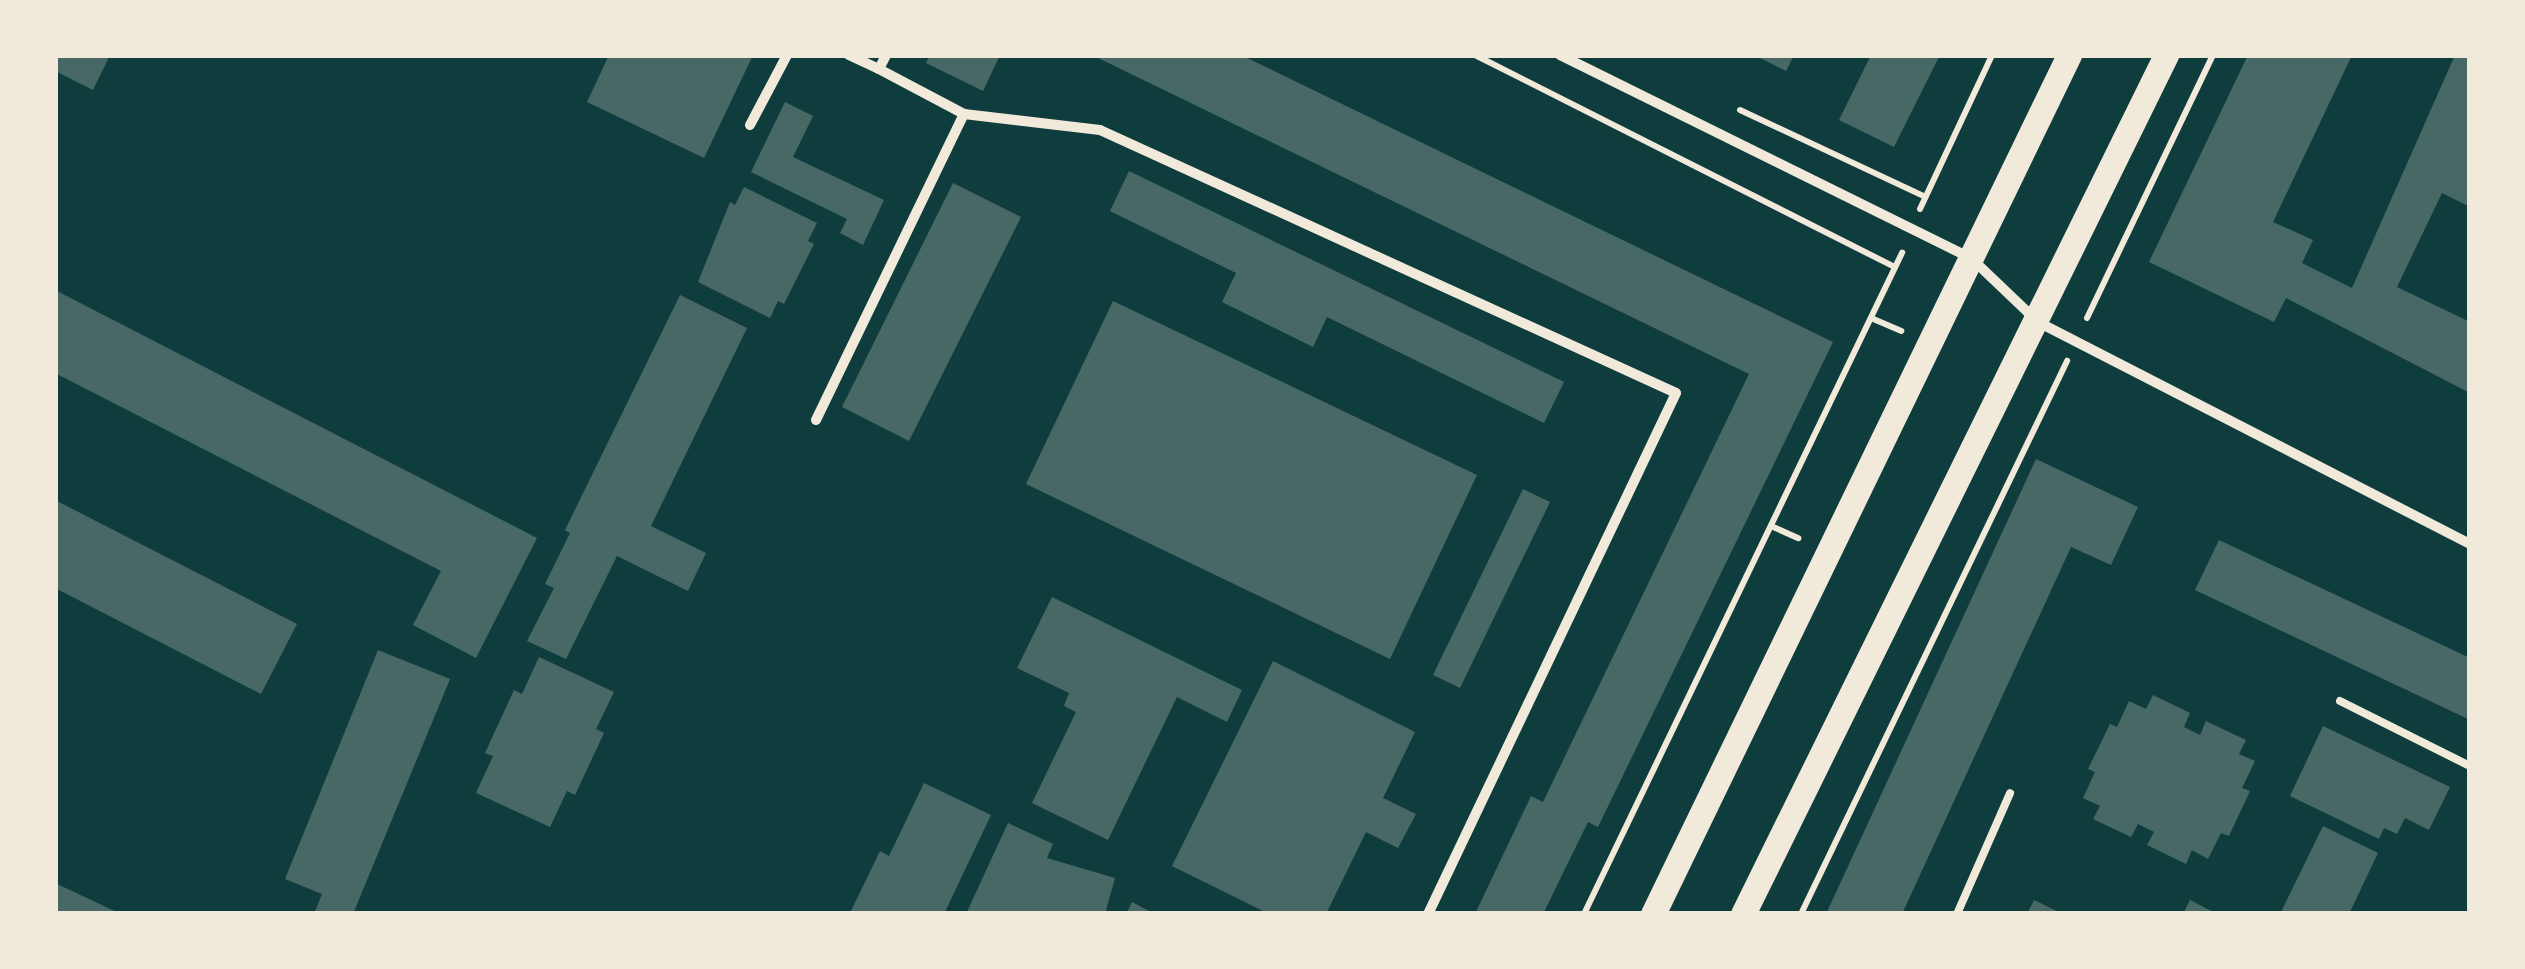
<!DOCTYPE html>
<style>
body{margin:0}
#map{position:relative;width:2525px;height:969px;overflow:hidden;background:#0f3d3e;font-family:Commissioner,sans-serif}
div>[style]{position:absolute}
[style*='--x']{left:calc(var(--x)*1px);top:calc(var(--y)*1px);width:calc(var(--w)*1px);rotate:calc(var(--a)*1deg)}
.building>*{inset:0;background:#486865}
.path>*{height:6px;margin:-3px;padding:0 3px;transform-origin:3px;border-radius:3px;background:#f1e9da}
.service>*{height:8px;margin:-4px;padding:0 4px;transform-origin:4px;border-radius:4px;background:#f1e9da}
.minor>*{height:10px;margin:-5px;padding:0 5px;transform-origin:5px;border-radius:5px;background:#f1e9da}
.primary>*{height:25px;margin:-12.5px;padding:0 12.5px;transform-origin:12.5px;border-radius:12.5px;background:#f1e9da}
span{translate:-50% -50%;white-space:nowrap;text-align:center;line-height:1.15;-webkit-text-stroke:10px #f1e9da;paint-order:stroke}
.frame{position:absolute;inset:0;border:58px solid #f1e9da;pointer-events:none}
</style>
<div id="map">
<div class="building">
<i style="clip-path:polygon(55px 55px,110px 55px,93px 90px,55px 71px)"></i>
<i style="clip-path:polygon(609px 55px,753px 55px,704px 158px,587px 102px)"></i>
<i style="clip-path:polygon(930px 55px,1000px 55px,983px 91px,926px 63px)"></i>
<i style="clip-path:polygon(1092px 55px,1241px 55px,1833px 342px,1598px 827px,1588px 822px,1543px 914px,1475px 914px,1531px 796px,1543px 802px,1749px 374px)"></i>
<i style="clip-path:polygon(1754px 55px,1794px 55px,1786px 71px)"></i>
<i style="clip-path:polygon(1871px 55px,1940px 55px,1894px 147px,1839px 120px)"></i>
<i style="clip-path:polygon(2248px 55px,2352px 55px,2273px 222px,2313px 240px,2302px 263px,2352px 288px,2455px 55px,2470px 55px,2470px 207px,2442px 193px,2397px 287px,2470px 322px,2470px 393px,2286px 298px,2274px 322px,2149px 262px)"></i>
<i style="clip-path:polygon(785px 102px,813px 116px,793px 157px,884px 200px,863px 245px,840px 233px,847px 219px,751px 172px)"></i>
<i style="clip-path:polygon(1129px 171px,1564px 382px,1544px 423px,1327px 317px,1313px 347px,1222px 302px,1236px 273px,1110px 211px)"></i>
<i style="clip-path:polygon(953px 183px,1021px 217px,909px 441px,842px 407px)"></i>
<i style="clip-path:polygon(744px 187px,817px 223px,808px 241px,814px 244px,784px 304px,778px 301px,770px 318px,698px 282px,730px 202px,735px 205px)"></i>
<i style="clip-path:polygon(55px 290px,537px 538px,476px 658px,413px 625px,441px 571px,55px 373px)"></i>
<i style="clip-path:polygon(680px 295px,747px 328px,651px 526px,706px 553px,688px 591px,617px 556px,566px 659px,527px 641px,554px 588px,545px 584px,570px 533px,565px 530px)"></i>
<i style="clip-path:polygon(1113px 301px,1477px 475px,1390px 659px,1026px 484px)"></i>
<i style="clip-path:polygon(2036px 459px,2138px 507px,2111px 565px,2071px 547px,1902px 914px,1826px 914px)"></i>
<i style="clip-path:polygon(1523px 489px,1550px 502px,1460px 688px,1433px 675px)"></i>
<i style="clip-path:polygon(55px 500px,297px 624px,261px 694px,55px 588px)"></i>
<i style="clip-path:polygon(2219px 540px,2470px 658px,2470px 720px,2195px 590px)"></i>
<i style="clip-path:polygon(1052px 597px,1242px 690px,1227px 722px,1177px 697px,1108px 840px,1032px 803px,1076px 712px,1064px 706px,1069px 693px,1017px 668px)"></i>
<i style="clip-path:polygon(378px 650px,450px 679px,353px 914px,314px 914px,322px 894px,285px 879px)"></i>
<i style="clip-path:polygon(539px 657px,614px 692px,596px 729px,604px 733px,575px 795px,567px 791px,550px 827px,476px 793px,493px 756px,485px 753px,514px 690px,522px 694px)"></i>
<i style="clip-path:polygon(1273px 661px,1415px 732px,1383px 798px,1416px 814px,1398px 848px,1366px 832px,1326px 914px,1269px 914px,1172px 866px)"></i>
<i style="clip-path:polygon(2153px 695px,2190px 713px,2184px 727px,2200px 735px,2206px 721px,2246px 740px,2239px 754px,2255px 761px,2242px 788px,2250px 791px,2229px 836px,2221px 833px,2208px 859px,2192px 850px,2186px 864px,2147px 845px,2154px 832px,2138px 824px,2131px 837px,2093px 819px,2100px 806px,2083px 798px,2095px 772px,2088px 769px,2110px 724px,2117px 727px,2129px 701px,2146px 709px)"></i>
<i style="clip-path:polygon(2323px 726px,2450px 787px,2429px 830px,2405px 818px,2397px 834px,2384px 828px,2379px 839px,2290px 796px)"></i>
<i style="clip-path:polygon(924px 783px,991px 815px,944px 914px,850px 913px,880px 851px,889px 856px)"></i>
<i style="clip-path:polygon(1008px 823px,1053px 844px,1047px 858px,1115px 878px,1105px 914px,966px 914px)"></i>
<i style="clip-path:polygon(2323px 826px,2378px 853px,2349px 914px,2280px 914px)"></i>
<i style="clip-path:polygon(55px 883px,121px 914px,55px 914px)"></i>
<i style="clip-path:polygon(2034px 900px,2063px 914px,2027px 914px)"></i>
<i style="clip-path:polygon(2190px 900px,2217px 914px,2183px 914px)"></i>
<i style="clip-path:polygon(1132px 902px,1155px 914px,1126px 914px)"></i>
</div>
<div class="path">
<i style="--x:1475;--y:55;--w:470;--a:26.8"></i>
<i style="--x:1740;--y:110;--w:203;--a:25.1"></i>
<i style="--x:1920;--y:209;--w:170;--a:-64.9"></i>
<i style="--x:1871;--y:318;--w:33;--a:23"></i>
<i style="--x:2087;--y:318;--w:292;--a:-64.4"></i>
<i style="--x:1771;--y:526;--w:30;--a:24"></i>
<i style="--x:1584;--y:914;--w:734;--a:-64.31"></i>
<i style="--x:1801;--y:914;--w:614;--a:-64.31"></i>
</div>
<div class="service">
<i style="--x:2340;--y:701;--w:145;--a:26.6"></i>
<i style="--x:1957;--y:914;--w:132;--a:-66.3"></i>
</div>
<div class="minor">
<i style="--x:849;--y:55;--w:33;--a:25"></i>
<i style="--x:1560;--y:55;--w:458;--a:26.3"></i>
<i style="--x:1971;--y:258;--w:93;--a:43.7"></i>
<i style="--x:2038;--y:322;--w:486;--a:27.2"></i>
<i style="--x:964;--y:114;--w:137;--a:6.7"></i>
<i style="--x:1100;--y:130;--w:633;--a:24.54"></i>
<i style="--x:1676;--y:393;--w:577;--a:115.45"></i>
<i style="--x:750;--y:125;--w:79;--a:-62.1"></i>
<i style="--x:816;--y:420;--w:340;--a:-64.2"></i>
<i style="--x:964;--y:114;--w:96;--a:-152.1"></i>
<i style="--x:879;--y:69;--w:16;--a:-63"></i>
</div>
<div class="primary">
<i style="--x:1653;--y:914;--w:954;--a:-64.16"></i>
<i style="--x:1743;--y:914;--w:958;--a:-63.78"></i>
</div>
<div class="frame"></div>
</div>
